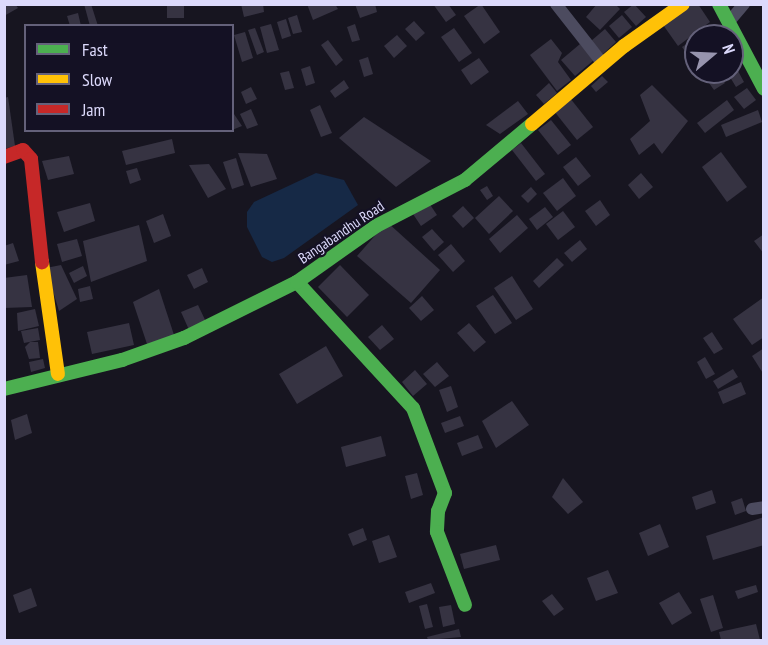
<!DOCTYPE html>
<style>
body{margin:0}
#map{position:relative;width:768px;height:645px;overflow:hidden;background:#171520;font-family:"PT Sans Narrow",sans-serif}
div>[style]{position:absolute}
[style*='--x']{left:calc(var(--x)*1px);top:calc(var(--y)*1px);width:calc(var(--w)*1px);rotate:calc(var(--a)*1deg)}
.water>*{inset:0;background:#162946}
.building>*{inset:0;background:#363342}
.street>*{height:12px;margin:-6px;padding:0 6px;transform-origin:6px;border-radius:6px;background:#4c4b5f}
.fast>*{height:14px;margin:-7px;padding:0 7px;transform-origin:7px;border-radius:7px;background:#4caf50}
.slow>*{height:14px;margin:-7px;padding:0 7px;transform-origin:7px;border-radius:7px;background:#ffc107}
.jam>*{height:14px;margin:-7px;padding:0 7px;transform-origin:7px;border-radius:7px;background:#c62828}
span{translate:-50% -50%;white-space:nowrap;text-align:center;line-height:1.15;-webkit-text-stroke:4.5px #141124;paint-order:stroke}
.street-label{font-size:15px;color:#dcd9fb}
.frame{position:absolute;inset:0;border:6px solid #dcd9fb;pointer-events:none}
.legend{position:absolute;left:24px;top:24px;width:210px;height:108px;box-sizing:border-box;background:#141124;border:2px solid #64617a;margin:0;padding:8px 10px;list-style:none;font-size:18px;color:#dcd9fb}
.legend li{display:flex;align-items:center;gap:12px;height:30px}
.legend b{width:30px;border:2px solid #64617a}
.north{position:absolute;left:684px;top:24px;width:60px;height:60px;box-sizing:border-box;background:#141124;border:2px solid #64617a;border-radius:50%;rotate:71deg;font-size:16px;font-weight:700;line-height:24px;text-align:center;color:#dcd9fb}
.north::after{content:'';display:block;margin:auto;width:21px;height:27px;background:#9794ae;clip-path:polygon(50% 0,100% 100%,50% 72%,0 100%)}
</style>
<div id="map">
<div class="water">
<i style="clip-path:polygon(316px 173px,344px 180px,358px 205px,284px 258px,272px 262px,262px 257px,247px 227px,247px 212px,254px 202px)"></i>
</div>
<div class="building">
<i style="clip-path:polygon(4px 4px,15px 4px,18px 8px,4px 16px)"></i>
<i style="clip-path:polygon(84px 4px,91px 4px,98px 26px,90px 26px)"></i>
<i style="clip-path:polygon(167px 4px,184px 4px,184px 18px,167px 18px)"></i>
<i style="clip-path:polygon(241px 4px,263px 4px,264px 12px,244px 17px)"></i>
<i style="clip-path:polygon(307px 4px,335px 4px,338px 9px,313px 20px)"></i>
<i style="clip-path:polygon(355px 4px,375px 4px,377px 12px,360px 18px)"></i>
<i style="clip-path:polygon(433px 4px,448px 4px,456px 15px,446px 22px)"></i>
<i style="clip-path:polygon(481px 4px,500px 32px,484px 44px,464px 16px)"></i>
<i style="clip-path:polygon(597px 4px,615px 4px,620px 9px,600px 30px,586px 17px)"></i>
<i style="clip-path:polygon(634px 4px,646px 17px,636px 26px,624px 12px)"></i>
<i style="clip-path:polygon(685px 4px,698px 4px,710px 22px,678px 46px,661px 22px)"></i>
<i style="clip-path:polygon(78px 13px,81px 26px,70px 26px,67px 16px)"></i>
<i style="clip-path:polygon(297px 15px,302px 32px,293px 34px,288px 18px)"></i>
<i style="clip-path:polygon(622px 15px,632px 27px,619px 38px,609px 26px)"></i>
<i style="clip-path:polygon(286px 19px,291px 36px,282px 39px,277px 22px)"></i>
<i style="clip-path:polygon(414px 21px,425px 33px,416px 41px,405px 29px)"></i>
<i style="clip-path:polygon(271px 24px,279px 50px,267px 53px,260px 27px)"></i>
<i style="clip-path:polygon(355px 24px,360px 40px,352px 42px,347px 27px)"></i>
<i style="clip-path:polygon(716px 24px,722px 36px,698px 36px)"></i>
<i style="clip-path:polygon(255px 28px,264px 52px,257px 55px,248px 30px)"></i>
<i style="clip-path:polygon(454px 28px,472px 53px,459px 62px,441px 37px)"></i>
<i style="clip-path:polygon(605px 29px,616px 42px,603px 54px,591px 41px)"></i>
<i style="clip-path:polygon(245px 32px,253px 58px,242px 62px,234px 35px)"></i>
<i style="clip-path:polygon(397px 35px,407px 46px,394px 58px,384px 46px)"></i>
<i style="clip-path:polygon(696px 38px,696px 61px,693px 63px,682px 47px)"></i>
<i style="clip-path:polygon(551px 39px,562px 53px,558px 62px,571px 80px,557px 91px,530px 55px)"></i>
<i style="clip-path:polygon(328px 40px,343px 60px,336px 66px,321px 45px)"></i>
<i style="clip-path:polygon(580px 44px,594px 60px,575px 76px,561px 60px)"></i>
<i style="clip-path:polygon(368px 57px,373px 74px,364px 77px,359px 60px)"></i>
<i style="clip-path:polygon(479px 58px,489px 72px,471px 85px,461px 70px)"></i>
<i style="clip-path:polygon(732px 60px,744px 82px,736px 87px,727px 72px,732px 72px)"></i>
<i style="clip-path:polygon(310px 66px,315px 83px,306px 86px,301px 69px)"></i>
<i style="clip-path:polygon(289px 71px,294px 88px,285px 90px,280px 73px)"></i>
<i style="clip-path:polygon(711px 72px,718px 72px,725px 83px,714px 90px,704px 76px)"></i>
<i style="clip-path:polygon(602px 76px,608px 82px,596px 92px,591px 86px)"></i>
<i style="clip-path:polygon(344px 80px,349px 88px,335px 98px,330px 91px)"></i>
<i style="clip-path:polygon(549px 83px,557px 93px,544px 104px,536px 95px)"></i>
<i style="clip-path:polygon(652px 85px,688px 121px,662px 154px,654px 143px,639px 155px,630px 139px,650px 121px,640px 95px)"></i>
<i style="clip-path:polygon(251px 87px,257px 99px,246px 104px,241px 92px)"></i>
<i style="clip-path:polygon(747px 88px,756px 100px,744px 109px,734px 97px)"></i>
<i style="clip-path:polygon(8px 97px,15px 146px,4px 149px,4px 98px)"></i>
<i style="clip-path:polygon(570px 98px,593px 127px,577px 140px,554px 111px)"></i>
<i style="clip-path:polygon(727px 100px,734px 110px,705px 133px,697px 123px)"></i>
<i style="clip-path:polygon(518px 101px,528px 114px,500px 134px,486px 125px)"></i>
<i style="clip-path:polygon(320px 105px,332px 133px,321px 137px,310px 110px)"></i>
<i style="clip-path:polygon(251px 109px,258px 125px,247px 129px,240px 114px)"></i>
<i style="clip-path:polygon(758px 110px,762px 122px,726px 137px,721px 125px)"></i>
<i style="clip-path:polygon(232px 111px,242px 126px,232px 130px)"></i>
<i style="clip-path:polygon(364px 117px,431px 161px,396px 187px,339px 138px)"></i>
<i style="clip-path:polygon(551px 120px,571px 145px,558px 155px,538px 130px)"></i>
<i style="clip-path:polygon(172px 139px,175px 153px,126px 165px,122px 151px)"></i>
<i style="clip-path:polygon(521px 143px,545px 174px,536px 181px,512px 150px)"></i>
<i style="clip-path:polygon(721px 152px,747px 187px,727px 202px,702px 167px)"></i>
<i style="clip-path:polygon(238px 153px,267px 154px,277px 179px,251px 187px)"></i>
<i style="clip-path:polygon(69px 156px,74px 174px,48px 180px,42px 161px)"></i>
<i style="clip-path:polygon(576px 157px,591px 176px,578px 186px,563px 167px)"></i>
<i style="clip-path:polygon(236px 158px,244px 185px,232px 189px,223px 162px)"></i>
<i style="clip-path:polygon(209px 164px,226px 189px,208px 198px,189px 165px)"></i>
<i style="clip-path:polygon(137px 168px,141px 180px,130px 184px,126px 171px)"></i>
<i style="clip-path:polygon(641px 173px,653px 187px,639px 199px,628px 185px)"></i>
<i style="clip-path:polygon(563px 178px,576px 196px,557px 211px,543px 193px)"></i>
<i style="clip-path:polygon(487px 186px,493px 196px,487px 200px,480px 190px)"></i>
<i style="clip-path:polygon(531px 187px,537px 194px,528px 203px,521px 196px)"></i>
<i style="clip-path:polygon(499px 196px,513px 211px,489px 234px,475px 218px)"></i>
<i style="clip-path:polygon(600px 200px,610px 215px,596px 226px,585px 211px)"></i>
<i style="clip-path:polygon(90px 203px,95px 221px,64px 232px,57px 212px)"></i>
<i style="clip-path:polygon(429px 203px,437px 215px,421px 226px,413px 214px)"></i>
<i style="clip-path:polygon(463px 206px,474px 218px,463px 228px,452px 216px)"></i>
<i style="clip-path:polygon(545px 207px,553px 217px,537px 230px,529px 219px)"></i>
<i style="clip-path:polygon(563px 211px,575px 227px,558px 240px,546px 224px)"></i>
<i style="clip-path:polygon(163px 214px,171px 236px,154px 243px,146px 221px)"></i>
<i style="clip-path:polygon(517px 215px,528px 228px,500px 253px,489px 239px)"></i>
<i style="clip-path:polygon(387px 222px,440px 270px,411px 303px,357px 256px)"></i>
<i style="clip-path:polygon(139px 225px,147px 261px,91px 282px,83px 241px)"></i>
<i style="clip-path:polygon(432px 229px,444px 242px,434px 251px,422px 237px)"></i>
<i style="clip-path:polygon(764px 234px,764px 254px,754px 241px)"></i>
<i style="clip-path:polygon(77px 239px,82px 256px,62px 262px,57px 244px)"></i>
<i style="clip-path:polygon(580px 240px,587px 249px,572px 262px,564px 253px)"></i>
<i style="clip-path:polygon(13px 243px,19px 261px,4px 265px,4px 246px)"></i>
<i style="clip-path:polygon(451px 244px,465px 261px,453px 272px,438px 255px)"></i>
<i style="clip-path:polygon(557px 258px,564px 265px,539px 288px,533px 281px)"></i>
<i style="clip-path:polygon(61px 265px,77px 299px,59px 311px,46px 268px)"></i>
<i style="clip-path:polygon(340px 265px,369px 295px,347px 317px,318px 287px)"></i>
<i style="clip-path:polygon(83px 266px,87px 276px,74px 283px,69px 273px)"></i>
<i style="clip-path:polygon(202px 268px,208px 282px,194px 289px,187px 275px)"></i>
<i style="clip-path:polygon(27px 275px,32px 307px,4px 308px,4px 278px)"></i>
<i style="clip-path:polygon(512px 276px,533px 309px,516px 320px,494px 288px)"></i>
<i style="clip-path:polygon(90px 286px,93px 299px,80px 302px,78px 289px)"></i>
<i style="clip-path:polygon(159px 289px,175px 338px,148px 347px,133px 302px)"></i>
<i style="clip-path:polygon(493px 295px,512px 323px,495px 334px,476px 306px)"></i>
<i style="clip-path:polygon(422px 296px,434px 310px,421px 321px,409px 308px)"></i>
<i style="clip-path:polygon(764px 297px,764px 337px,752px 345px,733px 319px)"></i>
<i style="clip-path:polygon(198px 305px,207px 324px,190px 332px,181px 312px)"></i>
<i style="clip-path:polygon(35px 309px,39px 326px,18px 331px,17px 313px)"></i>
<i style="clip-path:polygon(129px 323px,134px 345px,92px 354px,87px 332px)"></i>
<i style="clip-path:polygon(469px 323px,486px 342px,474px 352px,457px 333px)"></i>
<i style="clip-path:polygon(382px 325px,394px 339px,380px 350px,368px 337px)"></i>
<i style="clip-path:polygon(38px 328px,40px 340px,24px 343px,21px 331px)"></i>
<i style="clip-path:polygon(712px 332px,723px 349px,714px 354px,703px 338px)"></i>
<i style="clip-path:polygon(30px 342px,38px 342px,40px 358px,29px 359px,25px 347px)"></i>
<i style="clip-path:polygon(326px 346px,343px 376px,297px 404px,279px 374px)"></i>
<i style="clip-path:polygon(764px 348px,764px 375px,752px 356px)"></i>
<i style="clip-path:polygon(705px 357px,715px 374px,706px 379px,697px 362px)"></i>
<i style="clip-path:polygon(43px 359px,45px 368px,31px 372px,29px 362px)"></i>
<i style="clip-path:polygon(437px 362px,449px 376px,435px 387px,423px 374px)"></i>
<i style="clip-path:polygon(733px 369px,738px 377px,718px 389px,713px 381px)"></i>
<i style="clip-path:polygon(415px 370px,427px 384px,413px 396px,402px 382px)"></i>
<i style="clip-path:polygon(741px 382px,746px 394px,723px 404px,718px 392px)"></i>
<i style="clip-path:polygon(451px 386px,458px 407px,447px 412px,439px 390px)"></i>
<i style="clip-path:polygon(512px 401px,529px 425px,496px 448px,482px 421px)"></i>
<i style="clip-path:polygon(27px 414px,32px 433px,15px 440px,11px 420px)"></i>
<i style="clip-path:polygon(460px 416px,464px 426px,445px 433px,441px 423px)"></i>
<i style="clip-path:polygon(478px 435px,483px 448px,462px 456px,457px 443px)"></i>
<i style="clip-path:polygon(381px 436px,386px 456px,346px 467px,341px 447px)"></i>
<i style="clip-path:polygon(417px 473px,423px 495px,411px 499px,405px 476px)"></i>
<i style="clip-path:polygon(563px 478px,583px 502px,568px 514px,552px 497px)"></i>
<i style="clip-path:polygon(712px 490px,716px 503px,696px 510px,692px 497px)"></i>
<i style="clip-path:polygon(742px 498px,746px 511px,735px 515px,731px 502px)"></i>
<i style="clip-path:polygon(764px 517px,764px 545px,713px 560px,706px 536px)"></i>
<i style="clip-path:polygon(660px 524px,669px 547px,648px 556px,639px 533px)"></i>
<i style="clip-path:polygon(363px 528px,367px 540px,353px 546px,348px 534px)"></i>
<i style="clip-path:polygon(389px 535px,397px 557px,379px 563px,372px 541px)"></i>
<i style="clip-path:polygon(496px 545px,500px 560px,464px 569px,460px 554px)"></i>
<i style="clip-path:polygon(608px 570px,618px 593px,596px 601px,587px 578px)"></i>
<i style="clip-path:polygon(431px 583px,435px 593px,409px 603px,405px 592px)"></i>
<i style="clip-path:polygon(756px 585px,758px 592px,738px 599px,735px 591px)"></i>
<i style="clip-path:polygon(31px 588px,37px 606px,19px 613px,13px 595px)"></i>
<i style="clip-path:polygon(679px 592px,692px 613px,672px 625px,659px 603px)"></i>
<i style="clip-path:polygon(552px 594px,564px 609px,554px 616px,542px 601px)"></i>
<i style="clip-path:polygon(713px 595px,723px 628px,711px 632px,700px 599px)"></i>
<i style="clip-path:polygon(427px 604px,433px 627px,425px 629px,419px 606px)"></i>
<i style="clip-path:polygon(451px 605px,455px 624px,443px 627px,439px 607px)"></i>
<i style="clip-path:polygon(756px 624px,760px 640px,721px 640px,719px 632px)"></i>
<i style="clip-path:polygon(459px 629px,461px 637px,428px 640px,427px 637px)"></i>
</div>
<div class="street">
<i style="--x:556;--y:4;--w:76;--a:51.9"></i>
<i style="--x:728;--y:23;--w:25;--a:-50"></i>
<i style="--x:752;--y:509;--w:12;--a:-9"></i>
</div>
<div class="fast">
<i style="--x:719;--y:4;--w:96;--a:62.1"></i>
<i style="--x:297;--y:282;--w:171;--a:47.4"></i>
<i style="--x:413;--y:408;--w:91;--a:69.4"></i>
<i style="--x:445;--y:493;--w:19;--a:111"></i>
<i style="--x:438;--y:511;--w:21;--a:93"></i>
<i style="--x:437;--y:532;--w:78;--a:69"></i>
<i style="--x:4;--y:389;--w:122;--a:-13.8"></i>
<i style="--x:122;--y:360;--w:66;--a:-19.5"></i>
<i style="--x:184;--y:338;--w:126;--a:-26.4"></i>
<i style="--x:297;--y:282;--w:97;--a:-35.3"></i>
<i style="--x:376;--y:226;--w:100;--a:-27.3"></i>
<i style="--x:465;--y:180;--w:87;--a:-39.9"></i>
</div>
<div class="slow">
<i style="--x:532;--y:124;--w:121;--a:-40.3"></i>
<i style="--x:624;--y:46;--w:72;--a:-35.4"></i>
<i style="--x:42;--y:262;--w:113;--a:81.9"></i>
</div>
<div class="jam">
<i style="--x:4;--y:157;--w:20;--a:-20"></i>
<i style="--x:23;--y:150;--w:12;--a:48"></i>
<i style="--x:31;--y:159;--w:104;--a:83.9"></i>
</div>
<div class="street-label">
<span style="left:341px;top:232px;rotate:-34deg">Bangabandhu Road</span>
</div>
<div class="frame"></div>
<ul class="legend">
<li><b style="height:8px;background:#4caf50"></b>Fast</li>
<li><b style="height:8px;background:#ffc107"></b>Slow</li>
<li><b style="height:8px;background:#c62828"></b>Jam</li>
</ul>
<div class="north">N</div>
</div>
